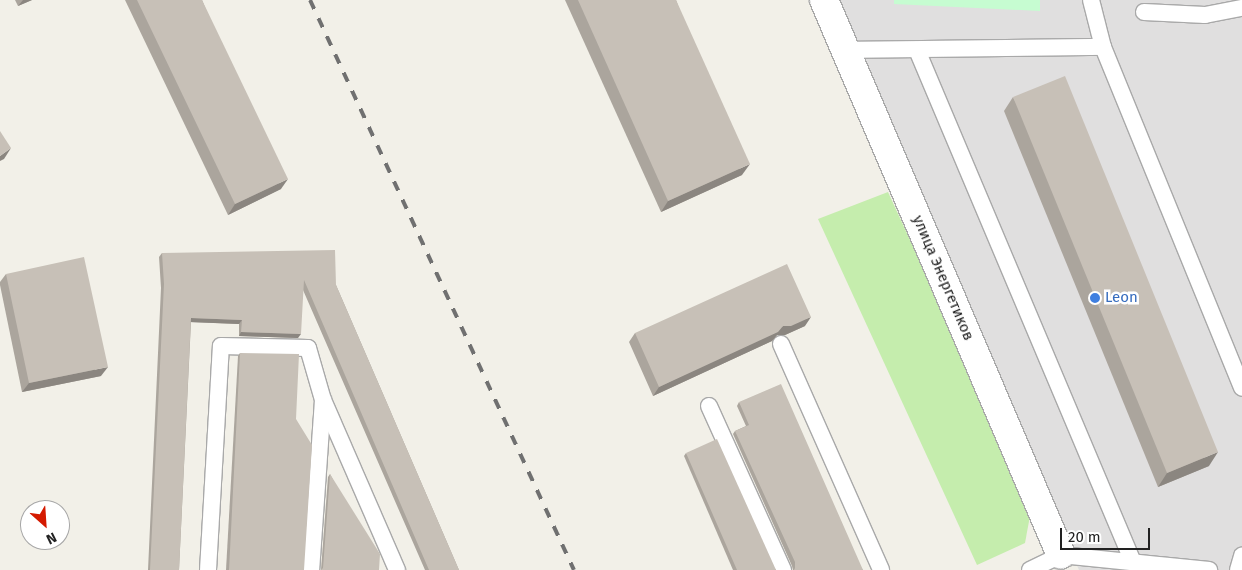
<!DOCTYPE html>
<meta charset="utf-8">
<style>
body{margin:0}
#map{position:relative;width:1242px;height:570px;overflow:hidden;background:#f2f0e8;font-family:"Fira Sans",sans-serif}
div>[style]{position:absolute}
[style*='--x']{left:calc(var(--x)*1px);top:calc(var(--y)*1px);width:calc(var(--w)*1px);rotate:calc(var(--a)*1deg)}
.residential>*{inset:0;background:#e0dfdf}
.grass>*{inset:0;background:#c5edad}
.park>*{inset:0;background:#c6fcd1}
.roads{filter:drop-shadow(1px 0 #a9a9a9) drop-shadow(-1px 0 #a9a9a9) drop-shadow(0 1px #a9a9a9) drop-shadow(0 -1px #a9a9a9)}
.service>*{height:16px;margin:-8px;padding:0 8px;transform-origin:8px;border-radius:8px;background:#fff}
.minor>*{height:28px;margin:-14px;padding:0 14px;transform-origin:14px;border-radius:14px;background:#fff}
.rail>*{height:4px;margin-top:-2px;transform-origin:0;background:repeating-linear-gradient(90deg,#707070 0 10px,transparent 0 20px)}
.wall>*{inset:0;background:#aba59d}
.shaded-wall>*{inset:0;background:#8b8680}
.building>*{inset:0;background:#c7c0b7}
.dots>*{width:14px;height:14px;translate:-50% -50%;box-sizing:border-box;border:2px solid #fff;border-radius:50%}
span{translate:-50% -50%;white-space:nowrap;text-align:center;line-height:1.15;-webkit-text-stroke:5px #fff;paint-order:stroke}
.street-label{font-size:15px;color:#222}
.shop-label{font-size:15px;color:#366cbe}
.left{translate:0 -50%;text-align:left}
.north{position:absolute;left:20px;top:500px;width:50px;height:50px;box-sizing:border-box;background:#fff;border:1px solid #a7a7a7;border-radius:50%;rotate:154deg;font-size:14px;font-weight:700;line-height:20px;text-align:center;color:#222}
.north::after{content:'';display:block;margin:auto;width:18px;height:22px;background:#d41a00;clip-path:polygon(50% 0,100% 100%,50% 72%,0 100%)}
.scale{position:absolute;left:1060px;top:528px;width:90px;height:22px;box-sizing:border-box;border:2px solid #222;border-top:0;padding-left:6px;font-size:15px;line-height:18px;white-space:nowrap;color:#222;-webkit-text-stroke:4px #fff;paint-order:stroke}
</style>
<div id="map">
<div class="residential">
<i style="clip-path:polygon(828px 0,1242px 0,1242px 570px,1079px 570px)"></i>
</div>
<div class="grass">
<i style="clip-path:polygon(888px 192px,1032px 505px,1025px 543px,977px 565px,818px 219px)"></i>
</div>
<div class="park">
<i style="clip-path:polygon(894px 0,1040px 0,1040px 11px,894px 4px)"></i>
</div>
<div class="roads">
<div class="service">
<i style="--x:1091;--y:0;--w:49;--a:75.7"></i>
<i style="--x:1144;--y:12;--w:61;--a:2.8"></i>
<i style="--x:1205;--y:15;--w:38;--a:-11"></i>
<i style="--x:846;--y:50;--w:257;--a:-0.7"></i>
<i style="--x:1103;--y:47;--w:368;--a:67.8"></i>
<i style="--x:917;--y:50;--w:556;--a:67.13"></i>
<i style="--x:781;--y:344;--w:247;--a:66.1"></i>
<i style="--x:324;--y:402;--w:183;--a:66.5"></i>
<i style="--x:709;--y:406;--w:180;--a:65.7"></i>
<i style="--x:208;--y:570;--w:224;--a:-86.7"></i>
<i style="--x:221;--y:346;--w:87;--a:1.3"></i>
<i style="--x:308;--y:348;--w:54;--a:73.9"></i>
<i style="--x:323;--y:400;--w:170;--a:94"></i>
<i style="--x:1030;--y:570;--w:34;--a:-26"></i>
<i style="--x:1061;--y:555;--w:149;--a:5.8"></i>
<i style="--x:1238;--y:570;--w:15;--a:-74"></i>
</div>
<div class="minor">
<i style="--x:824;--y:0;--w:603;--a:66.88"></i>
</div>
</div>
<div class="rail">
<i style="--x:310;--y:0;--w:628;--a:65.15"></i>
</div>
<div class="wall">
<i style="clip-path:polygon(15px 0,32px 0,18px 6px)"></i>
<i style="clip-path:polygon(125px 0,202px 0,281px 189px,228px 215px)"></i>
<i style="clip-path:polygon(565px 0,676px 0,742px 175px,661px 212px)"></i>
<i style="clip-path:polygon(1013px 97px,1209px 466px,1158px 487px,1004px 111px)"></i>
<i style="clip-path:polygon(162px 253px,336px 285px,459px 570px,425px 570px,303px 290px,298px 338px,239px 336px,239px 324px,191px 322px,179px 570px,148px 570px,161px 288px,159px 257px)"></i>
<i style="clip-path:polygon(6px 274px,101px 376px,22px 392px,0 285px,0 282px)"></i>
<i style="clip-path:polygon(805px 326px,785px 335px,777px 335px,772px 341px,653px 396px,629px 342px,635px 333px)"></i>
<i style="clip-path:polygon(240px 353px,296px 419px,304px 570px,226px 570px,238px 356px)"></i>
<i style="clip-path:polygon(739px 402px,863px 570px,793px 570px,792px 566px,733px 434px,735px 431px,746px 426px,737px 406px)"></i>
<i style="clip-path:polygon(686px 453px,776px 570px,733px 570px,684px 456px)"></i>
<i style="clip-path:polygon(330px 474px,379px 570px,321px 570px,328px 477px)"></i>
</div>
<div class="shaded-wall">
<i style="clip-path:polygon(23px 0,32px 0,18px 6px)"></i>
<i style="clip-path:polygon(11px 148px,4px 159px,0 161px,0 156px)"></i>
<i style="clip-path:polygon(750px 164px,742px 175px,661px 212px,668px 201px)"></i>
<i style="clip-path:polygon(288px 179px,281px 189px,228px 215px,235px 204px)"></i>
<i style="clip-path:polygon(811px 317px,805px 326px,785px 335px,777px 335px,772px 341px,653px 396px,659px 387px,783px 326px)"></i>
<i style="clip-path:polygon(191px 318px,242px 320px,239px 324px,188px 322px)"></i>
<i style="clip-path:polygon(241px 332px,301px 334px,298px 338px,239px 336px)"></i>
<i style="clip-path:polygon(108px 367px,101px 376px,22px 392px,29px 383px)"></i>
<i style="clip-path:polygon(1218px 452px,1209px 466px,1158px 487px,1167px 473px)"></i>
</div>
<div class="building">
<i style="clip-path:polygon(137px 0,202px 0,288px 179px,235px 204px)"></i>
<i style="clip-path:polygon(578px 0,676px 0,750px 164px,668px 201px)"></i>
<i style="clip-path:polygon(1065px 76px,1218px 452px,1167px 473px,1013px 97px)"></i>
<i style="clip-path:polygon(0 131px,11px 148px,0 156px)"></i>
<i style="clip-path:polygon(335px 250px,336px 285px,459px 570px,429px 570px,304px 280px,301px 334px,241px 332px,242px 320px,191px 318px,179px 570px,150px 570px,164px 284px,162px 253px)"></i>
<i style="clip-path:polygon(84px 257px,108px 367px,29px 383px,6px 274px)"></i>
<i style="clip-path:polygon(787px 264px,811px 317px,791px 326px,783px 326px,778px 332px,659px 387px,635px 333px)"></i>
<i style="clip-path:polygon(240px 353px,299px 354px,296px 419px,312px 445px,304px 570px,229px 570px)"></i>
<i style="clip-path:polygon(781px 384px,863px 570px,794px 570px,795px 568px,795px 562px,735px 431px,749px 425px,739px 402px)"></i>
<i style="clip-path:polygon(717px 439px,776px 570px,737px 570px,686px 453px)"></i>
<i style="clip-path:polygon(330px 474px,380px 554px,379px 570px,321px 570px,323px 568px)"></i>
</div>
<div class="dots">
<i style="left:1095px;top:298px;background:#3f7fe0"></i>
</div>
<div class="street-label">
<span style="left:943px;top:278px;rotate:67deg">улица Энергетиков</span>
</div>
<div class="shop-label">
<span class="left" style="left:1105px;top:298px">Leon</span>
</div>
<div class="north">N</div>
<div class="scale">20 m</div>
</div>
